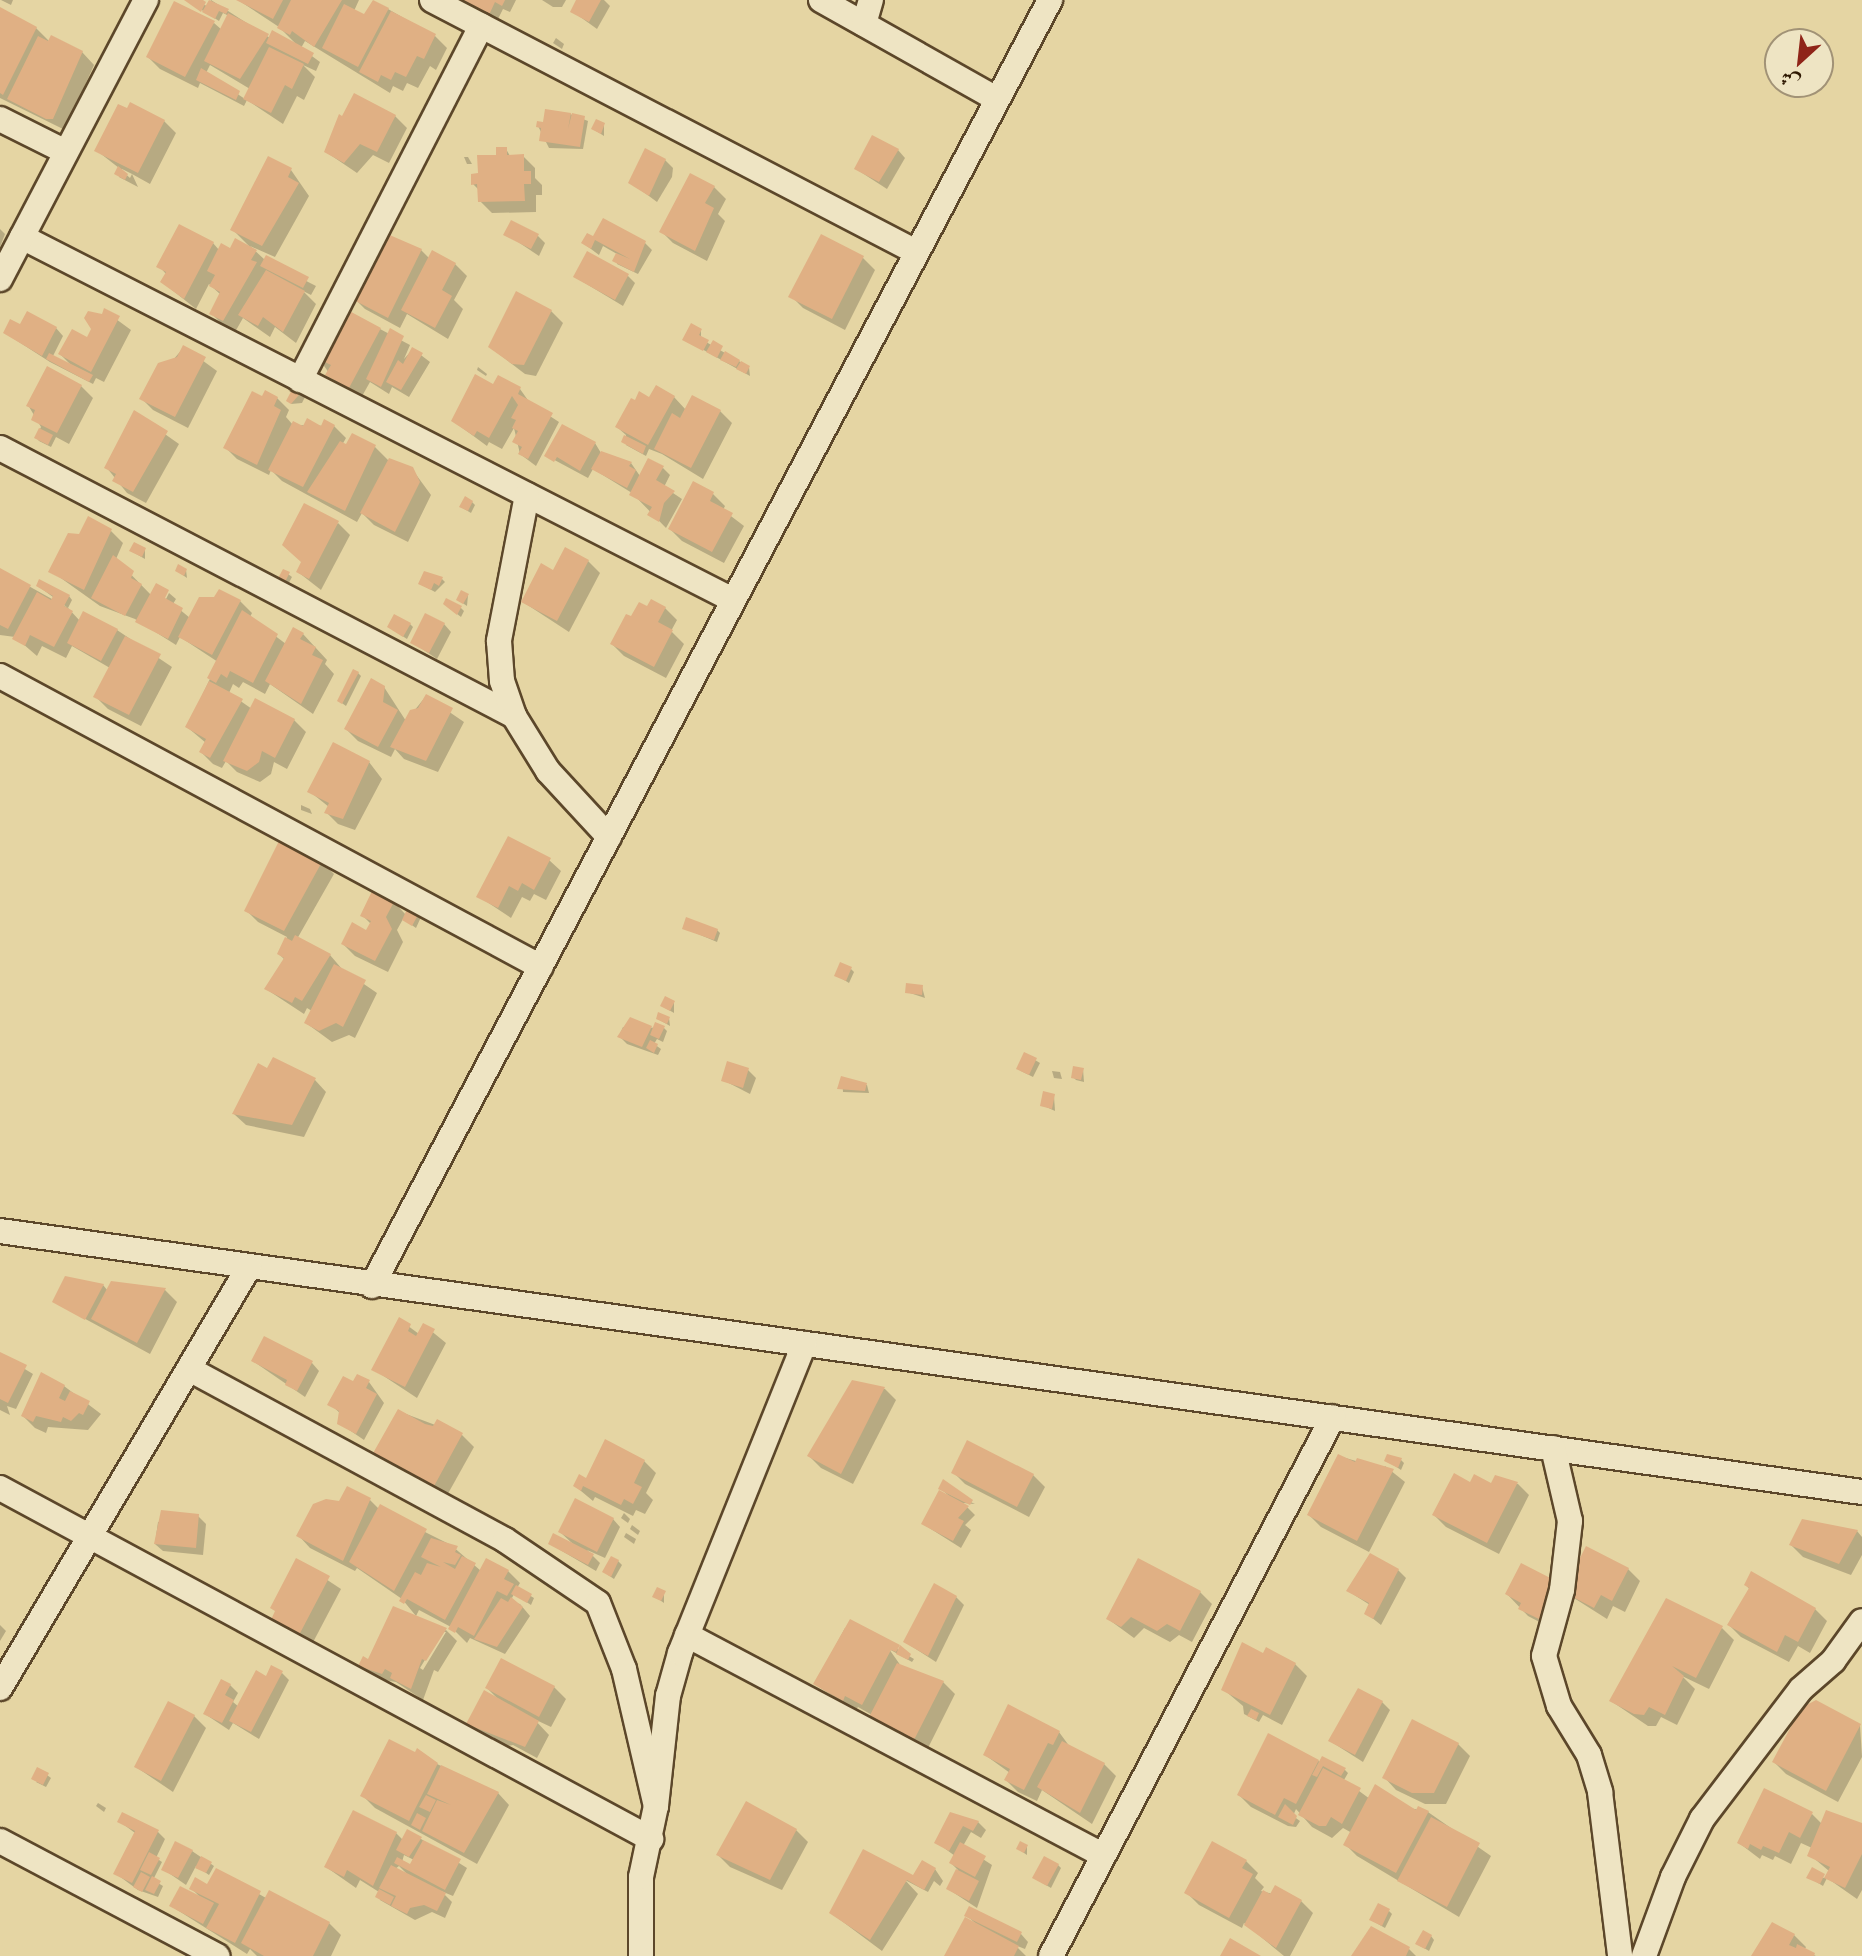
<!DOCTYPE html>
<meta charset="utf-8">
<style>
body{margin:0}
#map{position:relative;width:1862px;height:1956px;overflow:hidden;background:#e5d5a3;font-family:Cardo,Amiri,serif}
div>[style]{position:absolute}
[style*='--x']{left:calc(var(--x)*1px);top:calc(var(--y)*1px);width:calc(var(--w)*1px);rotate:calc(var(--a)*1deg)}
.shadow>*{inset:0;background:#0003}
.building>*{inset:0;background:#e0b084}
.roads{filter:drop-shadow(2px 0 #5c472a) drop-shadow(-2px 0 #5c472a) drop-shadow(0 2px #5c472a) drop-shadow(0 -2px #5c472a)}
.minor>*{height:24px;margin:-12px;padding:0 12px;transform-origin:12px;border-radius:12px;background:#eee4c3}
span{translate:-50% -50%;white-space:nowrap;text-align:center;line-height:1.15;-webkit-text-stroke:7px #eee4c3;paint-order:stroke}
.north{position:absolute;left:1764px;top:28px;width:70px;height:70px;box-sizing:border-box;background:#eee4c3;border:2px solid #a19276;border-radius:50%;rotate:207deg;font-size:19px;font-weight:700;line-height:28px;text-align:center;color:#2e1802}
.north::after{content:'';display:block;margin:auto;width:24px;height:32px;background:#8f2418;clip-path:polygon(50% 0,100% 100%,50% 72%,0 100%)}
</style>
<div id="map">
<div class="shadow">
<i style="clip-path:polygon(1px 0,13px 0,11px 5px)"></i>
<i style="clip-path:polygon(evenodd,186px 0,208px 6px,211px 0,270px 38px,295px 43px,279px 27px,238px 0,359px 0,354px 11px,365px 16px,388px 9px,435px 36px,447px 48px,436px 70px,430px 66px,418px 88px,407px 83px,403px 91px,393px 86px,390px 93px,305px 41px,301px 48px,320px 62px,316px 71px,303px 65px,315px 77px,304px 100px,297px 96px,283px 124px,247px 100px,244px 106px,200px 83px,198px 88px,160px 69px,148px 57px,214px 23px,222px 30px,229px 16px,223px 13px,219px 21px,186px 0,210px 65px,250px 89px,245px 99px,206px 73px,210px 65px)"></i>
<i style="clip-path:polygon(460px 0,516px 0,510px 12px,503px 9px,497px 21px)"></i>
<i style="clip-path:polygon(542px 0,566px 0,562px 7px,553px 7px)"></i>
<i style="clip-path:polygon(578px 0,604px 0,610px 6px,597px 29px,572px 11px)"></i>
<i style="clip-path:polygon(0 9px,36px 28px,49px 41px,82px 52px,94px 65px,65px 130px,0 98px)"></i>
<i style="clip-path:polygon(556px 38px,564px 44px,562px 49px,553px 43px)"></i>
<i style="clip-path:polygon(354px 95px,395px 116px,407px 128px,389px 163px,373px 155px,357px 173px,326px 152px)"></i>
<i style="clip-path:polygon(570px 114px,588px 121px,583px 149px,549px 148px,538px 126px)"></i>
<i style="clip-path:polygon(evenodd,164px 121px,176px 133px,150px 184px,132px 174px,138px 187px,119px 177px,119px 168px,96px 150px,164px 121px,122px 169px,132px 174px,130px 178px,121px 170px,122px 169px)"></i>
<i style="clip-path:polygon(604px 125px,604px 136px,593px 129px)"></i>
<i style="clip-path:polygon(506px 149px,510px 156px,523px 156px,535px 168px,535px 178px,542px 185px,542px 195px,536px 195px,536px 212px,492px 213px,480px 201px,479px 190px,473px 184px)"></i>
<i style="clip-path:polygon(898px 150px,905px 158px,887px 189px,856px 169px)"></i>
<i style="clip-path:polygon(464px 157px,468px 157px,472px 164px,467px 164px)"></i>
<i style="clip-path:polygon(268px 158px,291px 170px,309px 196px,275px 257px,250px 246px,265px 260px,316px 286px,311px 295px,303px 291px,316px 304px,296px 343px,275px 327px,270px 337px,243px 318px,235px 332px,223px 325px,211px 313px,221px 295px,209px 284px,196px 309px,162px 282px,166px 274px,159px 266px,213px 243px,219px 250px,249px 246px,232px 229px)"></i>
<i style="clip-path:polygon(665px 160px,673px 168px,672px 177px,657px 202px,630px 182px)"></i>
<i style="clip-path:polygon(714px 187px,726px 199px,718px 214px,725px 221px,707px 261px,673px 243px,661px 231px)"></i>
<i style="clip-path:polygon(0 229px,5px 234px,0 247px)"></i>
<i style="clip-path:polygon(506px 234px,538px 236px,545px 243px,539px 256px)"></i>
<i style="clip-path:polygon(821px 236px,863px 258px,875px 270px,845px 330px,803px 308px,791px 296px)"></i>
<i style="clip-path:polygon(594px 239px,645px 243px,652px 250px,638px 274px,617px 264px,617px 254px,603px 246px,599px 255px,583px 243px)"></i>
<i style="clip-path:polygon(421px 250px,430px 259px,455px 264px,467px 276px,454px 300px,463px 309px,448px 339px,407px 314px,400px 328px,365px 309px,353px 297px)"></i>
<i style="clip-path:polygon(628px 276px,635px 283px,623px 306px,575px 277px)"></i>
<i style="clip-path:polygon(517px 294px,551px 311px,563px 323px,536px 376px,525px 374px,490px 347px)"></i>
<i style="clip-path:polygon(105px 311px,131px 330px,104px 382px,96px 378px,93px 384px,50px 362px,5px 333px,21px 327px,56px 328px,63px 336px,53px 356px,72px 366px,60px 354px,88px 339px)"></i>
<i style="clip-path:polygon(380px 329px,410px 345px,404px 359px,413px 349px,430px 362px,409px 397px,392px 387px,389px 394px,370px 382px,361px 398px,339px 387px,317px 356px)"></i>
<i style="clip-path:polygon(701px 330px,701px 339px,749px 367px,750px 376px,684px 339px)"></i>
<i style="clip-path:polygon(184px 347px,217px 371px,188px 428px,153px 410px,141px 398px)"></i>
<i style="clip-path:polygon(478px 367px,487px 374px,486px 376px,477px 370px)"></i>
<i style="clip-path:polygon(81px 386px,93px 398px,69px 444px,56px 437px,51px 447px,39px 441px,36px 437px,41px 427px,28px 405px)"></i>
<i style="clip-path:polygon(296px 386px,307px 393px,302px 403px,291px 404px)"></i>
<i style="clip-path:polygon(494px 387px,520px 389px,530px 403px,559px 422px,536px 466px,520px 454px,514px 428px,502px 449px,489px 442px,487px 446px,453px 421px)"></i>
<i style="clip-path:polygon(674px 397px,686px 410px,720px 411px,732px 423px,703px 479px,662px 454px,649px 449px,646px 456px,626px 445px,626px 435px,617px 427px,650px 399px)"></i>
<i style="clip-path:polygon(263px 398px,277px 398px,289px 410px,286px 417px,293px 425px,334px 426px,346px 438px,342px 445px,375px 447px,389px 461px,412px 469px,431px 495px,408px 542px,374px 525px,362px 513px,357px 522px,282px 481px,271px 470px,269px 475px,237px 459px,225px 447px)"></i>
<i style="clip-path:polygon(135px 413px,179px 444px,146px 503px,127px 493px,107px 468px)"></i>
<i style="clip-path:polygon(595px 443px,601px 453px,631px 463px,640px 476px,663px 468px,670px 475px,664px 487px,682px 499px,666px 528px,632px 493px,593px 469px,588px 478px,547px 456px)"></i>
<i style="clip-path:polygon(694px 483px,713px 494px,725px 506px,723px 510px,744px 526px,724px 563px,682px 541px,670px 529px)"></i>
<i style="clip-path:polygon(472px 502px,475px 505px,471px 513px,461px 507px)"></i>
<i style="clip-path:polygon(338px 523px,350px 535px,321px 590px,298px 572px)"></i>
<i style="clip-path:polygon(111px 531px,123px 543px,116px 559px,151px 595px,166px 591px,162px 607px,169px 593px,176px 599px,173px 604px,190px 618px,240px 601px,252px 613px,250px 617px,286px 644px,303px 634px,327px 660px,325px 664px,334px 674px,313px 714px,270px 684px,265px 694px,243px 682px,239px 688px,233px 684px,229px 693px,252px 709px,294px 720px,306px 732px,287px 769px,274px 762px,271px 774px,260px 782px,237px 772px,226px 761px,222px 768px,213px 764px,201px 752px,206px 743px,187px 727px,218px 662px,180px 637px,176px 645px,135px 619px,100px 606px,51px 571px,80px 536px)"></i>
<i style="clip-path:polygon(145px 550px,145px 559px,131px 551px)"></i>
<i style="clip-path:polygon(588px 561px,600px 573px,569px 632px,523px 602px,554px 572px)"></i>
<i style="clip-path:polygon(0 570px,68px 608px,80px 621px,117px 630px,172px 667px,141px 726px,108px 709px,96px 697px,110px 668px,72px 646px,66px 658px,42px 646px,37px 656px,15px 637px,0 635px)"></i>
<i style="clip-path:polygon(186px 570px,187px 578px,177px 571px)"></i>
<i style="clip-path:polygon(284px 571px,292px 577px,286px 588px,281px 585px)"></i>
<i style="clip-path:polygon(442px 579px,445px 582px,435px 592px,424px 586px)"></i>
<i style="clip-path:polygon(38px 586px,69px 596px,72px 600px,68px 608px)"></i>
<i style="clip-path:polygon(468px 595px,467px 606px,458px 600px)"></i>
<i style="clip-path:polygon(448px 607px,461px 608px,464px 611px,461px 617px)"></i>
<i style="clip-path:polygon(665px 608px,677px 620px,671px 631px,684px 644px,666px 678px,624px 656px,612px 644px,632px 619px,647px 609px)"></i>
<i style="clip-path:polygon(410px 624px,413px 627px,407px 639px,393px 630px)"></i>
<i style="clip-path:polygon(444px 624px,451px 632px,437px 659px,412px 642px)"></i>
<i style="clip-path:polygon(358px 673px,361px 676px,346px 706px,339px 701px)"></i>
<i style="clip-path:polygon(384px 687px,406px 721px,426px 696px,464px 722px,438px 772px,404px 759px,395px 749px,391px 757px,358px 741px,346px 729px)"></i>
<i style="clip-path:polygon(369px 762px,382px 779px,355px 830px,338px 824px,326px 812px,329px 807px,309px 791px)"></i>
<i style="clip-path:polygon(301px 805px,310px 809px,312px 814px,301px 810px)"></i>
<i style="clip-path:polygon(549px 860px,561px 871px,546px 900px,534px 894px,530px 901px,522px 897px,511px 918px,478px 896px)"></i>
<i style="clip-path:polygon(322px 862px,334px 874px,297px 939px,330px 955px,342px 969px,377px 993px,355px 1038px,349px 1035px,332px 1042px,306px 1023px,312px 1011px,307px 1008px,304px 1014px,266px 989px,284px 959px,279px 954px,287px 937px,258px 922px,246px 910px)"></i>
<i style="clip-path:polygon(394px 902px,406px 915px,421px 917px,416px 928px,403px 919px,397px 930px,403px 942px,388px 972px,355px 956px,343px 944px,367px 932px,371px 924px,362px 915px)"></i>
<i style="clip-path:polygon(684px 928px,717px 930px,720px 933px,717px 942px)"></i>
<i style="clip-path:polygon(851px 969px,854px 972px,849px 983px,836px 975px)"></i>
<i style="clip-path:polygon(922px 987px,925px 998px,907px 992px)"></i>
<i style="clip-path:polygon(674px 1002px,674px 1013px,662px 1006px)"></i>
<i style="clip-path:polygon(669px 1018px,670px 1026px,658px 1019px)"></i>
<i style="clip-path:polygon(623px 1027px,664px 1028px,667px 1031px,663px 1042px,657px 1039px,654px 1044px,661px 1049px,658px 1055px,627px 1044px,619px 1036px)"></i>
<i style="clip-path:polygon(1025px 1054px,1040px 1063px,1033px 1077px,1021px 1071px)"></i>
<i style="clip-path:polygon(1083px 1069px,1084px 1082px,1076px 1080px,1073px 1077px)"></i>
<i style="clip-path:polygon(268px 1070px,315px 1080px,326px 1092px,304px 1137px,246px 1125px,234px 1114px)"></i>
<i style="clip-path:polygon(748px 1070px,756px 1078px,750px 1094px,723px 1080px)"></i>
<i style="clip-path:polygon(1052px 1071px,1060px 1072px,1062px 1079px,1054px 1078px)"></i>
<i style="clip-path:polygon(842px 1078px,867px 1085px,869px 1093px,843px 1092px)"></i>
<i style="clip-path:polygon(1054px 1096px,1055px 1111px,1042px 1105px)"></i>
<i style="clip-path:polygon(103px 1285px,108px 1291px,165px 1290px,177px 1302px,150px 1354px,54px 1302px)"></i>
<i style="clip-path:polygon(400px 1320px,419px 1334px,424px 1325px,446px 1343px,417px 1398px,373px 1369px)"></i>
<i style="clip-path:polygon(0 1354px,33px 1374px,16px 1409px,7px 1406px,10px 1415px,0 1410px)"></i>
<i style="clip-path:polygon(253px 1361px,312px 1363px,319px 1371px,305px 1397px)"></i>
<i style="clip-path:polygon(369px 1382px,384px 1403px,364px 1440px,339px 1423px,341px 1414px,330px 1404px,354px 1384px)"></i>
<i style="clip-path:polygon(853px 1382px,885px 1389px,896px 1400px,853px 1484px,821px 1468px,809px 1456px)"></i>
<i style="clip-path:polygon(64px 1386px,101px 1414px,88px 1430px,48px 1427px,46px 1433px,35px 1428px,23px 1416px)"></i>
<i style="clip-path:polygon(398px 1411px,462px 1435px,474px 1447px,445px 1499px,386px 1467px,374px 1455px)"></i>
<i style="clip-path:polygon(1339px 1456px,1383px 1469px,1385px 1466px,1405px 1482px,1369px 1552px,1321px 1527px,1309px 1515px)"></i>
<i style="clip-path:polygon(1386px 1460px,1401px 1460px,1404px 1463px,1401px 1470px)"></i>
<i style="clip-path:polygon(644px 1461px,656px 1473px,646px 1493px,653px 1500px,645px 1514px,636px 1510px,633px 1516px,595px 1497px,593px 1501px,575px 1486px)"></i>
<i style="clip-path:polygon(953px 1472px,1033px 1475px,1045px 1487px,1029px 1517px,965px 1484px)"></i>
<i style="clip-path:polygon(1496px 1478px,1518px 1484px,1529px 1495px,1499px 1554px,1446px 1527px,1434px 1515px,1471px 1484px,1492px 1485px)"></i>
<i style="clip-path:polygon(940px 1488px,975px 1504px,963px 1503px,975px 1515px,965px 1525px,971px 1530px,961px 1548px,923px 1524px,949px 1496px)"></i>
<i style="clip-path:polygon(370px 1500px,379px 1509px,451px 1545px,481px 1571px,508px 1571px,520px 1583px,517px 1588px,534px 1598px,531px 1605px,514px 1594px,510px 1602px,520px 1604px,530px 1616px,505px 1654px,470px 1638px,467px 1643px,451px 1627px,419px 1610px,416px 1616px,402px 1599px,357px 1568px,355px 1571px,310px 1548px,299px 1536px,340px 1503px)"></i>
<i style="clip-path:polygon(624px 1513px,630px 1519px,628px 1523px,621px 1518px)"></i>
<i style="clip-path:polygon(198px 1516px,206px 1524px,203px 1555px,163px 1551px,155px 1544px,158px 1522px)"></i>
<i style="clip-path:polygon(613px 1519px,620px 1527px,605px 1558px,587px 1550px,600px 1563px,596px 1571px,550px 1544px,573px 1544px,560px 1532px)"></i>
<i style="clip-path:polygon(632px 1525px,640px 1531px,638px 1535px,630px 1529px)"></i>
<i style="clip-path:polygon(1857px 1531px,1862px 1537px,1862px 1555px,1851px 1575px,1803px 1557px,1791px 1545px)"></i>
<i style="clip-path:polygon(626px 1533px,636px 1539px,634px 1544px,624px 1537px)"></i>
<i style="clip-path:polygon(1586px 1548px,1628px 1569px,1640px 1581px,1625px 1612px,1613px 1606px,1607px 1619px,1566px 1593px,1549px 1627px,1528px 1616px,1507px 1594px,1565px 1591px)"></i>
<i style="clip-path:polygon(297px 1560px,341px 1589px,310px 1648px,284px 1633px)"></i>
<i style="clip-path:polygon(618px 1561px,622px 1565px,614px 1579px,608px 1575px)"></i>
<i style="clip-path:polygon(1398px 1570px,1406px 1578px,1381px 1625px,1366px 1613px,1370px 1605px,1348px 1591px)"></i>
<i style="clip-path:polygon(1746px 1585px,1815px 1609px,1827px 1621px,1810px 1653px,1798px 1646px,1789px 1662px,1741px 1637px,1729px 1625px,1750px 1590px)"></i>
<i style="clip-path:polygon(1200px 1592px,1212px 1604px,1192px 1642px,1179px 1635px,1170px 1642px,1144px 1628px,1134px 1638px,1108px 1619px)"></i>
<i style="clip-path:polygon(664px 1593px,664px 1603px,654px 1596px)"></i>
<i style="clip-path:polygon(956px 1597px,964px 1605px,936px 1662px,905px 1642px)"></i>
<i style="clip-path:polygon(850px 1621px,914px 1659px,912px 1662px,889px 1649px,901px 1666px,943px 1682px,955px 1694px,927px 1750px,882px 1731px,872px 1715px,858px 1707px,855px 1711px,815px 1684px,845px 1628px,855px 1634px)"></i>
<i style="clip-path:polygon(0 1625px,6px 1631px,0 1641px)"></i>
<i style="clip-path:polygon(1722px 1628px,1734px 1640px,1709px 1689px,1682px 1676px,1695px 1689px,1677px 1725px,1661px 1717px,1656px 1726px,1648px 1726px,1611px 1701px)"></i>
<i style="clip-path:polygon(evenodd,446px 1630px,457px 1641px,438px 1672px,434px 1670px,423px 1700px,396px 1682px,372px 1678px,360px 1666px,446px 1630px,442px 1632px,446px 1632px,423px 1670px,420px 1668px,442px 1632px)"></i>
<i style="clip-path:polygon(1263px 1656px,1295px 1664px,1307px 1676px,1282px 1725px,1263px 1715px,1259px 1722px,1244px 1714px,1243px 1706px,1223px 1689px)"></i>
<i style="clip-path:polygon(282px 1673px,289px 1680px,259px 1739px,233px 1723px,229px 1730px,205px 1714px,230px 1685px,238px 1693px,233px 1702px,239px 1707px,267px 1678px)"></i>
<i style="clip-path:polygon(554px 1687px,566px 1699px,551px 1727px,534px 1719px,549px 1735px,537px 1758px,513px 1745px,502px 1747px,468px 1724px,498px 1699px,487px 1688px)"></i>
<i style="clip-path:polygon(1382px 1702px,1390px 1710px,1363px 1762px,1330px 1741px)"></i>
<i style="clip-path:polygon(1009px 1707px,1059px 1732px,1070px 1747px,1104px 1764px,1116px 1776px,1092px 1824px,1042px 1790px,1037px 1801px,1018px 1792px,1006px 1780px,1010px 1773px,985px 1755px)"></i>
<i style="clip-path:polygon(194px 1716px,206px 1728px,173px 1792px,136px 1767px)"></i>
<i style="clip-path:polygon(1860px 1725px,1862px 1757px,1838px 1802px,1786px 1774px,1774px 1762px)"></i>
<i style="clip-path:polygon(1458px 1744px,1470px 1756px,1446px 1804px,1425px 1804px,1396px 1790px,1385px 1778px)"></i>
<i style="clip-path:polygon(416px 1754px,498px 1793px,509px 1805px,477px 1864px,375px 1808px,363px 1796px)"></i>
<i style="clip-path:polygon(1318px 1761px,1345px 1770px,1348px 1773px,1344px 1780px,1370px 1799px,1428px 1812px,1491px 1856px,1459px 1917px,1357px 1856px,1345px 1844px,1352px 1833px,1343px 1828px,1332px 1838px,1312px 1827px,1296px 1809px,1293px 1816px,1300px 1821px,1296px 1827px,1288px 1826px,1251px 1807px,1239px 1795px)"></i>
<i style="clip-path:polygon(47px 1775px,51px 1778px,46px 1787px,36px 1782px)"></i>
<i style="clip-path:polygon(98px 1803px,106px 1808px,104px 1812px,96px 1806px)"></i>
<i style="clip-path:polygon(951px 1814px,978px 1822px,986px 1830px,981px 1838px,971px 1832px,963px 1846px,992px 1865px,977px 1908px,948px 1889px,958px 1870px,951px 1863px,955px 1856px,936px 1842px)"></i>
<i style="clip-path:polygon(1812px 1814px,1822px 1824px,1862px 1826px,1862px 1890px,1857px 1899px,1827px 1878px,1823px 1886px,1808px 1877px,1826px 1878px,1829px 1871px,1810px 1855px,1812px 1848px,1801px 1843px,1791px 1864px,1775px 1856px,1773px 1860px,1762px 1855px,1760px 1859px,1739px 1843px)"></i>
<i style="clip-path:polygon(119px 1821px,158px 1832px,165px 1839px,156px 1858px,162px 1862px,153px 1880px,163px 1886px,158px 1897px,138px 1890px,115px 1873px,135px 1833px)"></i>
<i style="clip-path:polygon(796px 1830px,808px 1842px,782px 1890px,730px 1867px,718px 1855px)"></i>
<i style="clip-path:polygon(evenodd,396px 1833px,403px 1840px,421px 1839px,467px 1868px,453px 1896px,441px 1891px,452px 1902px,445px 1918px,432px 1912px,415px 1920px,380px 1900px,379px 1892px,360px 1880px,356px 1888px,326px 1867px,396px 1833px,404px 1855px,414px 1860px,411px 1866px,402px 1862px,404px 1855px,396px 1833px,399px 1866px,407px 1874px,395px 1869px,399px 1866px)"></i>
<i style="clip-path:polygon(1027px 1846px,1027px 1855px,1018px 1849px)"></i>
<i style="clip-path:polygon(192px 1851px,214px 1866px,209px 1875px,196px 1866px,186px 1885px,163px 1869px)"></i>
<i style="clip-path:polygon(861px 1858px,914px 1878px,935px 1869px,943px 1881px,940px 1886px,934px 1881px,928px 1892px,905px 1880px,918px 1894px,882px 1951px,831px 1913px)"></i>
<i style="clip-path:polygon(1246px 1861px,1258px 1873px,1255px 1878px,1264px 1887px,1261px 1891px,1301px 1901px,1313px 1913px,1290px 1956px,1284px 1956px,1244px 1923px,1242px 1928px,1199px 1905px,1187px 1893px)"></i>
<i style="clip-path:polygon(1058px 1865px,1061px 1868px,1051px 1888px,1034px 1878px)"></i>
<i style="clip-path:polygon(216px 1870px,266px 1898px,329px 1923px,341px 1935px,331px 1956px,257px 1956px,250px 1949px,247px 1954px,171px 1906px,200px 1897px,192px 1889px,208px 1886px)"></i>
<i style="clip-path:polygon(1389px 1911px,1392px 1914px,1385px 1928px,1371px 1920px)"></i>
<i style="clip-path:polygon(966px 1915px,1021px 1934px,1028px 1942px,1025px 1949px,1015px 1945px,1026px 1956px,946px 1956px,975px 1923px)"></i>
<i style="clip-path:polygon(1371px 1929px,1409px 1949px,1416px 1956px,1355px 1956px)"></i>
<i style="clip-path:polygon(1794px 1935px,1806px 1947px,1804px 1951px,1816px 1956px,1753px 1956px)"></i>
<i style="clip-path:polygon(1431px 1936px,1434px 1940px,1429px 1951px,1417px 1944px)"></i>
</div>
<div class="building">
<i style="clip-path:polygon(184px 0,203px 0,206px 2px,201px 12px)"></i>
<i style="clip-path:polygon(209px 0,229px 9px,226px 14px,219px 11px,215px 19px,202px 12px)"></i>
<i style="clip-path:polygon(236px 0,283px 0,273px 19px)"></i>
<i style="clip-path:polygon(291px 0,342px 0,314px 47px,292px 31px,290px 35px,277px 28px)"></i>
<i style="clip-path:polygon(373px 0,389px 8px,358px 67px,322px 48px,344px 4px,364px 14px)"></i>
<i style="clip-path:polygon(460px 0,505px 0,502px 6px,495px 2px,489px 15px)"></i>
<i style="clip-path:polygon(576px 0,601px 0,589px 22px,570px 12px)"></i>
<i style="clip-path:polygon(174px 1px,215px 21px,185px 77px,146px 57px)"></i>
<i style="clip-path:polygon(0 7px,37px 27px,3px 95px,0 93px)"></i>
<i style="clip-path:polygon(391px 11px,436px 34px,424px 59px,417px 56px,406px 77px,395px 72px,391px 80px,381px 75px,378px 82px,359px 72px)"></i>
<i style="clip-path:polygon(228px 13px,269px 34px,240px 79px,204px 61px)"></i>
<i style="clip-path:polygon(272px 30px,314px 53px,308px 64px,266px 43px)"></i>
<i style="clip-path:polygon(51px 35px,83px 51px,53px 119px,46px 119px,7px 99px,38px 36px,48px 41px)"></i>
<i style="clip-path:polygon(269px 47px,304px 64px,292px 89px,285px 85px,271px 113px,243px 99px)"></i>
<i style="clip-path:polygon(201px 68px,240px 91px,236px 100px,196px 80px)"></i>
<i style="clip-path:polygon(354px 93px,396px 115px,377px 152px,360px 144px,344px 163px,324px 152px,339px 114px,342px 116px)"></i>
<i style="clip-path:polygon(130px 102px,165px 120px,138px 173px,94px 151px,118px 104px,127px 108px)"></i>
<i style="clip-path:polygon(545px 109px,571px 113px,568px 129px,572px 113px,585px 116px,580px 147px,539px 141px,541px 128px,536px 127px,537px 121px,543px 122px)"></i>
<i style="clip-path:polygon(596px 119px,605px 123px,601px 134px,591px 129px)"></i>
<i style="clip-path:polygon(872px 135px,899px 149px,879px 182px,854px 169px)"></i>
<i style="clip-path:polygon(496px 147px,507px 147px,507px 155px,524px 154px,524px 171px,531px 171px,531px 184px,524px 184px,525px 201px,478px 202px,477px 184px,471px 185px,471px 174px,478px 173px,477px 155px,496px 155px)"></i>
<i style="clip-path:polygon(645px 148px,666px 159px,649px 196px,628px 183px)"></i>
<i style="clip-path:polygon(268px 156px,292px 168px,288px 177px,299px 183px,262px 246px,230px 230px)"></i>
<i style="clip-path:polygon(118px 166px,128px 174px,125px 180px,114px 174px)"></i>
<i style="clip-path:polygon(690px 173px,715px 186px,705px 203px,714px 208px,695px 251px,659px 232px)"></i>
<i style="clip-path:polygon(603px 218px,646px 241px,634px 272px,612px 261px,616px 253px,630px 259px,595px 240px,591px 249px,581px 243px,587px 233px,593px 236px)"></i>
<i style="clip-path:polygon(511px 220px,539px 234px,531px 249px,503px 235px)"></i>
<i style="clip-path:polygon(179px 224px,214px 242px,184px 299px,160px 282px,166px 272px,156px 267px)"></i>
<i style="clip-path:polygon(385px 233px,422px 249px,388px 318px,350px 298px)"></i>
<i style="clip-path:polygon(821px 234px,864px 256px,832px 319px,788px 297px)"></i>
<i style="clip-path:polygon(235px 238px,257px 250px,251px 260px,257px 262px,223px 321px,209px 314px,220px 292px,209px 286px,215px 275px,207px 271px,221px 243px,230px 248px)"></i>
<i style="clip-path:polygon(432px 250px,456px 263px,442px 290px,452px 296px,435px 328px,401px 310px)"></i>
<i style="clip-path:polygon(587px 251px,629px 274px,615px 300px,573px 277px)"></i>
<i style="clip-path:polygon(266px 255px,309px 277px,303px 288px,260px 266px)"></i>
<i style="clip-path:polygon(266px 270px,305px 291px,283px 332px,263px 317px,258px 326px,238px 315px)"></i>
<i style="clip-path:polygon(516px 291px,552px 310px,524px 365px,512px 364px,488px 347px)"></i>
<i style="clip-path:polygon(342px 307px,381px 328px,349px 388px,325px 375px,331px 365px,315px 357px)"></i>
<i style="clip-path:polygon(104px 308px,120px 316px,91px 372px,58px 354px,72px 329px,87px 337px,91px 329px,84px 318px,88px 311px,102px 314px)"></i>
<i style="clip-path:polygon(27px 311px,57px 327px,42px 356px,3px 333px,10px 319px,20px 324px)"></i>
<i style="clip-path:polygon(691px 323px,702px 329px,699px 335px,709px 340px,703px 351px,682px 340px)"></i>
<i style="clip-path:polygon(390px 328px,404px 336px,381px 387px,366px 379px)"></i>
<i style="clip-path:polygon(713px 340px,723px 346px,717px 358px,706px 352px)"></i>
<i style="clip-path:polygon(183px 345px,206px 357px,175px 417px,139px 399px,158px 363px,177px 357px)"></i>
<i style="clip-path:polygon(412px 347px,423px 353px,401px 390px,386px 382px,398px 360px,403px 364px)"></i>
<i style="clip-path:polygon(725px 351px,740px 360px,736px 367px,720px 360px)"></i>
<i style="clip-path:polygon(49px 353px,93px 375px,89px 382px,46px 359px)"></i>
<i style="clip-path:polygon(741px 361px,750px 366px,746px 374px,736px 369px)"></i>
<i style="clip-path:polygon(47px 366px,82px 385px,57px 433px,31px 420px,35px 410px,26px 406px)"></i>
<i style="clip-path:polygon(475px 374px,493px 384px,498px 375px,521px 387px,518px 394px,553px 413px,528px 459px,518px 454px,522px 447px,512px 442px,518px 431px,512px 428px,516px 420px,511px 418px,518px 405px,512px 396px,489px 438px,477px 431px,474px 436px,451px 421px)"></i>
<i style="clip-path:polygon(295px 384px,305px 388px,291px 404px,286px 401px)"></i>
<i style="clip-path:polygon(656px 385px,675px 396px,648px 445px,615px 427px,631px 398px,635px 400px,639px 391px,649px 397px)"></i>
<i style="clip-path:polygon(265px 390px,278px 397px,274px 406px,281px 410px,257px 465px,223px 448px,252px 391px,262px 396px)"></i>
<i style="clip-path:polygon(692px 395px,721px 410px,691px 468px,654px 449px,672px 413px,680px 418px)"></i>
<i style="clip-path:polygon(134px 410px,168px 431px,133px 492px,112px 481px,116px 474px,104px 468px)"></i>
<i style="clip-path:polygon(307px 418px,321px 426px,324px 419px,335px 425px,303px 487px,268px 470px,293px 421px,303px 426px)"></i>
<i style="clip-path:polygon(562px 424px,596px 442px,580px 471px,557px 457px,554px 462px,544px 456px)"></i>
<i style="clip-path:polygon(39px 428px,53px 435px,48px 445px,34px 438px)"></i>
<i style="clip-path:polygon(352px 433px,376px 445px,345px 511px,307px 492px,340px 441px,346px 444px)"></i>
<i style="clip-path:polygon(624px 435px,646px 446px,643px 454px,621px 442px)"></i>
<i style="clip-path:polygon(601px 451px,632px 462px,629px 466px,636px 470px,627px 488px,591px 469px)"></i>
<i style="clip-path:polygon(389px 458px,413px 467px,420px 482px,395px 532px,360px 513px)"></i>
<i style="clip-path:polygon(648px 458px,664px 466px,656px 480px,675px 491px,664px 503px,659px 522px,647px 515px,652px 507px,629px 495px)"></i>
<i style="clip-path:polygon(693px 481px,714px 492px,710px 501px,733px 513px,712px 552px,668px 529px)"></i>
<i style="clip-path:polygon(465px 496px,473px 501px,468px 511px,459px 507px)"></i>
<i style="clip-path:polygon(304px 503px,339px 521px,309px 579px,296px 572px,301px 562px,282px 545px)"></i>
<i style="clip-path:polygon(88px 516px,112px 529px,84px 590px,48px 572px,68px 533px,79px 534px)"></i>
<i style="clip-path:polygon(134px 542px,146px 548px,142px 557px,129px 551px)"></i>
<i style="clip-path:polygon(565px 547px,589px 560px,557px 621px,521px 602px,541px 563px,553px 570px)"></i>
<i style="clip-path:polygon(113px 555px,134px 571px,131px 578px,142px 584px,125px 616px,91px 598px)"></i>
<i style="clip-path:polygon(178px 564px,187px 569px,184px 576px,175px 571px)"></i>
<i style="clip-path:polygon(0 568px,31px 585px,8px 629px,0 625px)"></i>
<i style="clip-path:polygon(283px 569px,290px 572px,283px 586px,276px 582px)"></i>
<i style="clip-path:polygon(424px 571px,443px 577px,439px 586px,434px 583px,431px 590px,418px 584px)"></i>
<i style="clip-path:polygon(39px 579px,70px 595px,64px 606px,73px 611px,54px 647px,30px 635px,25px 646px,12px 639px,37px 592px,51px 600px,53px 596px,36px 586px)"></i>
<i style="clip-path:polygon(156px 583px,169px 590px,165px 598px,183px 608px,168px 639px,135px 622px)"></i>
<i style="clip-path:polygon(219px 589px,241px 600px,212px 655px,178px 637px,199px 597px,214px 597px)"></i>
<i style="clip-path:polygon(461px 590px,469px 594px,463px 604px,456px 600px)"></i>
<i style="clip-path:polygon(446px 598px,462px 606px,457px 615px,443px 604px)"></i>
<i style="clip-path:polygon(651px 599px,666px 607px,658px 622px,673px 630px,654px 667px,610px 644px,626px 614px,631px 616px,639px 602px,647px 606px)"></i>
<i style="clip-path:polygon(242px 610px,278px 634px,253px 683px,230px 671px,227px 678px,221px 674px,216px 683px,207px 678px)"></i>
<i style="clip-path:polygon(83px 611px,118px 629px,101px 661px,67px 643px)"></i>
<i style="clip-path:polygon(425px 613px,445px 623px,429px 653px,410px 643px)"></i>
<i style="clip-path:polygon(394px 614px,411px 623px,403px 637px,387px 627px)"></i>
<i style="clip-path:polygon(293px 627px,304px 633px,300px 639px,316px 647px,312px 655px,323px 660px,301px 704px,265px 681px)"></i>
<i style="clip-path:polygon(125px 636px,161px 654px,129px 715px,93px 697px)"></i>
<i style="clip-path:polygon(353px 669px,359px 672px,342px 704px,337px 701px)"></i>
<i style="clip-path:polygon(371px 678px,385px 686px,383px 702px,398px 710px,378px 747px,344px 729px)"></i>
<i style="clip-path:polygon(209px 681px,243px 699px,210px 758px,199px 752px,206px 739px,185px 727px)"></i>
<i style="clip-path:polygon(426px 694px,453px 708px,426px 761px,390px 747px,410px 710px,418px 708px)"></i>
<i style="clip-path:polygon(255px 698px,295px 719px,275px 758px,262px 751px,259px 762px,247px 771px,223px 761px)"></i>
<i style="clip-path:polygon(333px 742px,370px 761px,343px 819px,324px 813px,329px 803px,307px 792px)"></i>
<i style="clip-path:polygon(508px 836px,551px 858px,534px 890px,522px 883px,518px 891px,509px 886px,498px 908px,476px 897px)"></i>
<i style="clip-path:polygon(280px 839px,323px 860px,284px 931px,244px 911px)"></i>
<i style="clip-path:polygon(373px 889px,395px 900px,386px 917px,392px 929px,375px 961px,341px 944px,352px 922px,366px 930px,371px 921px,360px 916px)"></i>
<i style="clip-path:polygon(408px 907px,419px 913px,412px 926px,402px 920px)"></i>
<i style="clip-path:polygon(686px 917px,718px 929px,714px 940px,682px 929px)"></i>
<i style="clip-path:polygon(295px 935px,331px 954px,302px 1001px,295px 997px,292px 1003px,264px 989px,284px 958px,277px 954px,285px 937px,292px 941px)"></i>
<i style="clip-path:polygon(840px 962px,852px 967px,846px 981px,834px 976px)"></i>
<i style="clip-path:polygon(334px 964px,366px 980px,343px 1027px,336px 1023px,319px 1031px,304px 1023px)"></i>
<i style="clip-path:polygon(906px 983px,923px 985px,922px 995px,905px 993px)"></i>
<i style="clip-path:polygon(665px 996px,675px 1001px,670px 1011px,660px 1006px)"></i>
<i style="clip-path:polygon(658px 1012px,670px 1017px,667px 1024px,656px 1019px)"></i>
<i style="clip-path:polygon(630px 1017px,652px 1026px,642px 1047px,617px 1037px)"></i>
<i style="clip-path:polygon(655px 1022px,665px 1026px,659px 1039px,650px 1035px)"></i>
<i style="clip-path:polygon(650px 1040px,658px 1044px,654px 1053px,646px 1048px)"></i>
<i style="clip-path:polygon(1024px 1052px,1037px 1058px,1029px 1075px,1016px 1069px)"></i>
<i style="clip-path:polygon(273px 1057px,316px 1078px,292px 1125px,232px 1114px,258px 1063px,267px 1068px)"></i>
<i style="clip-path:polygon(727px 1061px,749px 1068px,743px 1088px,721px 1081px)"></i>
<i style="clip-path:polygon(1073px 1066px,1084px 1068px,1081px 1080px,1071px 1078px)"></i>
<i style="clip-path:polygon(841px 1076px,867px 1083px,865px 1091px,837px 1089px)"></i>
<i style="clip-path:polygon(1043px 1091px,1055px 1094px,1052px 1109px,1040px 1106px)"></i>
<i style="clip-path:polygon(65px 1276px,104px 1284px,85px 1320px,52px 1302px)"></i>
<i style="clip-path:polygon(111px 1281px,166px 1288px,137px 1343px,91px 1319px)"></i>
<i style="clip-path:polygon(399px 1317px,411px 1324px,408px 1331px,416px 1336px,423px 1323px,435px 1329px,405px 1387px,371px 1370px)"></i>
<i style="clip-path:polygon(264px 1336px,313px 1361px,297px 1391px,285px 1385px,287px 1380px,251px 1361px)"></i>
<i style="clip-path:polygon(0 1352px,27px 1365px,8px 1403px,0 1399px)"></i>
<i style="clip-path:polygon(41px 1372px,65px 1385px,59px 1398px,65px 1401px,70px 1391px,90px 1401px,83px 1415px,79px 1413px,71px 1421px,63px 1417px,61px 1422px,36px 1416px,33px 1422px,21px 1416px)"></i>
<i style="clip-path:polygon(357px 1374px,370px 1380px,366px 1388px,377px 1394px,356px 1434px,337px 1424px,339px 1411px,327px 1405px,343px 1376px,353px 1381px)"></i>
<i style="clip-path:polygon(852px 1380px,885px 1387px,841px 1474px,807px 1456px)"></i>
<i style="clip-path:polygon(398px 1409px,425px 1424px,433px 1426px,437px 1419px,463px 1433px,433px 1488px,408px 1475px,410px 1472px,372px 1455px)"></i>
<i style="clip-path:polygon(605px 1439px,645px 1460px,634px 1483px,642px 1487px,633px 1504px,624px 1499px,621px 1505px,583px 1486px,581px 1491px,573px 1486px,579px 1474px,586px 1478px)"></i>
<i style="clip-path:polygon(967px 1440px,1034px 1474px,1017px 1507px,951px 1473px)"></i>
<i style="clip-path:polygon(1338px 1454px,1355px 1462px,1357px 1458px,1394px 1469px,1357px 1541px,1307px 1515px)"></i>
<i style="clip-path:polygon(1387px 1454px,1402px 1458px,1398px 1468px,1384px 1461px)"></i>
<i style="clip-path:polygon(1454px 1473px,1470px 1482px,1474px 1474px,1491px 1483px,1495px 1475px,1518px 1482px,1487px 1543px,1432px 1515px)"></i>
<i style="clip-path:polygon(943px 1479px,973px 1500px,970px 1505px,938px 1489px)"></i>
<i style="clip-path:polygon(347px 1486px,371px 1498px,343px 1561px,296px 1536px,313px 1504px,326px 1499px,339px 1501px)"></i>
<i style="clip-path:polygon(939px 1490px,969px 1506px,958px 1518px,964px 1521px,953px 1541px,921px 1524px)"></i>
<i style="clip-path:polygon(575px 1498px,614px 1518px,597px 1552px,558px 1532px)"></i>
<i style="clip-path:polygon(380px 1504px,427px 1529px,394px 1591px,349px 1562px)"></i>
<i style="clip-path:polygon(161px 1510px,199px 1514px,196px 1548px,154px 1544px)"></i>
<i style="clip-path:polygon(1802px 1519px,1858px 1530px,1839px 1564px,1789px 1545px)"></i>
<i style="clip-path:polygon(553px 1533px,594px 1554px,588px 1565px,548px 1544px)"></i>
<i style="clip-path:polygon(431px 1538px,458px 1546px,455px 1552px,461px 1555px,455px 1565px,443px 1562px,455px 1569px,462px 1556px,476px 1563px,445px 1620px,407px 1599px,404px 1604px,399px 1601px,415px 1572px,421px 1575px,427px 1563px,441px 1567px,421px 1557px)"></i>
<i style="clip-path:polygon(1586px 1546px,1629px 1568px,1612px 1601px,1601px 1595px,1594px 1608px,1563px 1592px)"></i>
<i style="clip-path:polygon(1370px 1553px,1399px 1569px,1373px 1619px,1364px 1614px,1369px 1603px,1346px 1591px)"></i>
<i style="clip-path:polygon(611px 1556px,619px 1560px,611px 1577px,602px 1572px)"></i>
<i style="clip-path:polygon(296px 1558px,330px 1576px,298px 1637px,270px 1622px,275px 1611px,270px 1608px)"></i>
<i style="clip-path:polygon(486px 1558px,509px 1570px,504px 1579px,514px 1584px,507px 1596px,497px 1591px,474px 1636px,458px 1627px,455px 1633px,448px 1629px)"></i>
<i style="clip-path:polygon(1138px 1558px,1201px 1591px,1180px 1631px,1167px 1624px,1157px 1631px,1131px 1617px,1121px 1627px,1106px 1619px)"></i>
<i style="clip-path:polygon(1521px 1563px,1560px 1583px,1541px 1620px,1518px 1609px,1521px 1603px,1505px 1594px)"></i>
<i style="clip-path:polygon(1751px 1571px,1816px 1608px,1798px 1642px,1785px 1635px,1777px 1652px,1727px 1625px,1749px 1588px,1744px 1585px)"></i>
<i style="clip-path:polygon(934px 1583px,957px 1596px,928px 1656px,903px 1642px)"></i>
<i style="clip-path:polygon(516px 1585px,532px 1594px,527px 1603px,511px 1594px)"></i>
<i style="clip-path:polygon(657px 1587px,666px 1591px,661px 1601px,652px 1597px)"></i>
<i style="clip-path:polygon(511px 1597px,523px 1607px,497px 1647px,474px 1639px,501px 1598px,508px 1602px)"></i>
<i style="clip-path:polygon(1666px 1598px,1723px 1626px,1696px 1678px,1672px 1666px,1684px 1676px,1665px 1715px,1649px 1707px,1644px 1715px,1634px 1714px,1609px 1701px)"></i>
<i style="clip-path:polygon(393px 1606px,447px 1628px,426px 1661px,422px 1659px,411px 1689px,390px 1678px,392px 1673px,385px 1669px,382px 1674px,358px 1666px,363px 1656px,368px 1659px)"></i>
<i style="clip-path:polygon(850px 1619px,900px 1645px,896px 1652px,891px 1650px,862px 1705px,845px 1696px,843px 1701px,813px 1684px)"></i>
<i style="clip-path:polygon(1242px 1642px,1263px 1653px,1266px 1647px,1296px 1663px,1270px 1715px,1221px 1690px)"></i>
<i style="clip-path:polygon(900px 1645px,911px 1654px,908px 1660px,896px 1654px)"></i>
<i style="clip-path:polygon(501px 1658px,555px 1686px,539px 1717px,485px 1688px)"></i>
<i style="clip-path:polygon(897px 1663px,944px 1681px,915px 1738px,909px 1740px,902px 1737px,904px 1733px,868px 1719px)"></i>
<i style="clip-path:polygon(271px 1665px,283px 1671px,251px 1732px,229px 1721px,256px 1670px,266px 1676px)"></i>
<i style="clip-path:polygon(221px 1679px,231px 1684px,225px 1695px,234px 1700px,222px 1723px,203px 1714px)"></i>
<i style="clip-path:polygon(1358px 1688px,1383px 1701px,1355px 1755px,1328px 1741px)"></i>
<i style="clip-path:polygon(484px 1690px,539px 1721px,525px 1747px,466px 1724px)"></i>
<i style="clip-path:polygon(1816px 1700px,1861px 1724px,1826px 1791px,1772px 1762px,1801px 1708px)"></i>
<i style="clip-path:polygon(168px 1701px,195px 1715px,161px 1781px,134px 1767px)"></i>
<i style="clip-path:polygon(1008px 1704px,1060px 1731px,1053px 1745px,1048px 1743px,1024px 1790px,1004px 1780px,1010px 1769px,983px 1755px)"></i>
<i style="clip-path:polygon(1251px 1709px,1259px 1713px,1256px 1720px,1247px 1716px)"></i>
<i style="clip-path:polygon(1412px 1719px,1459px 1743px,1434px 1793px,1412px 1793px,1382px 1778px)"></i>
<i style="clip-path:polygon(1268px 1733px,1319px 1760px,1296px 1804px,1284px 1798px,1275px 1815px,1237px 1795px)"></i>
<i style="clip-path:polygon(389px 1739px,415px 1752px,417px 1748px,438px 1763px,409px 1821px,360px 1796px)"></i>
<i style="clip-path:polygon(1062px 1741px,1105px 1763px,1080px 1813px,1037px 1787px)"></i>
<i style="clip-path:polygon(1322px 1756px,1346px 1768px,1341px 1776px,1323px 1766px,1317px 1777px,1312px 1775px)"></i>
<i style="clip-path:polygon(441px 1765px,499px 1792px,464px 1853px,422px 1831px,437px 1800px,451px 1805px,427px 1794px)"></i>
<i style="clip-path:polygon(37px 1767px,49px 1773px,43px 1785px,31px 1779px)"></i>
<i style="clip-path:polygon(1323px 1768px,1361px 1788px,1342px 1824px,1331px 1817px,1326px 1826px,1319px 1826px,1298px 1815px)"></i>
<i style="clip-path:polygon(1375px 1784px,1416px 1810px,1418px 1806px,1429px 1811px,1396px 1873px,1343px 1845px)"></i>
<i style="clip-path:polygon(1764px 1788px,1813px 1812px,1800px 1838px,1789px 1832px,1779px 1853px,1763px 1846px,1761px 1850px,1750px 1844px,1748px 1849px,1737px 1843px)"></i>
<i style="clip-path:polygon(426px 1795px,436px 1800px,430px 1812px,419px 1807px)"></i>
<i style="clip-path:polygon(746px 1801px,797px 1829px,770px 1880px,716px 1855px)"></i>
<i style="clip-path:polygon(1285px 1804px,1297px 1816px,1293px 1825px,1278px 1817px)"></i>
<i style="clip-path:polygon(353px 1810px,397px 1832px,373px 1886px,347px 1870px,344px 1877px,324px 1867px)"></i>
<i style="clip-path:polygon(1826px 1810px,1862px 1823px,1862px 1854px,1845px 1888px,1824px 1878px,1830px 1867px,1807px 1856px)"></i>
<i style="clip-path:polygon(122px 1812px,159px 1830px,132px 1883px,113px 1874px,135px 1831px,117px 1822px)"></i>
<i style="clip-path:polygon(950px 1812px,979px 1821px,973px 1831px,963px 1826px,949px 1851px,934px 1843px)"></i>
<i style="clip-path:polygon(417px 1813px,426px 1818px,420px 1830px,411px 1825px)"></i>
<i style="clip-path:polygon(1431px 1817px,1480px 1843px,1447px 1907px,1397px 1881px)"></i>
<i style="clip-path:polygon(407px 1829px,422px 1837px,409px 1857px,396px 1850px)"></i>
<i style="clip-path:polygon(423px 1840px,461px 1859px,445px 1890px,394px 1863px,397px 1857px,410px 1864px)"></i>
<i style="clip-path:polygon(175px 1841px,193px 1850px,178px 1878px,161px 1870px)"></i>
<i style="clip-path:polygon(1020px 1841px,1028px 1845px,1024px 1853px,1016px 1849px)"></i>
<i style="clip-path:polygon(1212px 1841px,1247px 1860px,1242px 1868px,1253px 1874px,1229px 1918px,1184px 1893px)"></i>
<i style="clip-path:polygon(960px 1842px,986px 1856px,975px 1877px,949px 1863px)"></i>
<i style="clip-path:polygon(863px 1849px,913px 1875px,922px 1860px,936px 1868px,924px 1890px,907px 1880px,870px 1940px,829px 1913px)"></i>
<i style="clip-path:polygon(149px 1852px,160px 1858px,151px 1875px,140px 1870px)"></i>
<i style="clip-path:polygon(201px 1856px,212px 1862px,206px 1873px,195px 1868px)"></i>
<i style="clip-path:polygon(1044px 1856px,1059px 1864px,1047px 1886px,1032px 1878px)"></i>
<i style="clip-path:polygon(391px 1865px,446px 1893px,437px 1911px,424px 1905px,410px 1908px,407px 1914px,391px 1906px,396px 1896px,379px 1888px)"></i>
<i style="clip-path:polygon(1812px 1867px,1825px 1874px,1820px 1884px,1806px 1878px)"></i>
<i style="clip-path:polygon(216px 1868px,261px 1891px,235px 1943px,206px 1928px,219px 1904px,189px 1889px,195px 1877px,207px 1884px)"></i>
<i style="clip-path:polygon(956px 1869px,979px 1881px,969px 1901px,946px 1889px)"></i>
<i style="clip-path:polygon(141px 1872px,150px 1877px,142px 1892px,133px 1887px)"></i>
<i style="clip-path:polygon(152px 1876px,161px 1881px,154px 1894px,145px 1890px)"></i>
<i style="clip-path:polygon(1275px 1885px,1302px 1900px,1276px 1948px,1244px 1925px,1263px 1890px,1270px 1894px)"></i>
<i style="clip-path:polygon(180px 1886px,214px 1903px,203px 1924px,169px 1906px)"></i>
<i style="clip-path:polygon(379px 1889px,394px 1897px,390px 1905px,375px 1897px)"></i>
<i style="clip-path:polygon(269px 1890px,330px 1922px,313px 1956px,264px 1956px,241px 1943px)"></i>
<i style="clip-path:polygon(1378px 1903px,1390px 1909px,1382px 1926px,1369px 1920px)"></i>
<i style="clip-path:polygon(969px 1906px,1022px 1932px,1017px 1942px,964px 1916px)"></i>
<i style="clip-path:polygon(965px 1917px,1019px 1946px,1014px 1956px,944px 1956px)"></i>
<i style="clip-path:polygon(1772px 1922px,1795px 1934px,1789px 1945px,1796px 1948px,1797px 1944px,1815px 1953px,1814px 1956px,1751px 1956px)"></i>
<i style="clip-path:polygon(1371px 1926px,1410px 1947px,1406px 1956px,1351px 1956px)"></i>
<i style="clip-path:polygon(1423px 1930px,1432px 1935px,1425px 1949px,1415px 1944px)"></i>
<i style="clip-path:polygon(1230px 1938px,1261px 1956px,1220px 1956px)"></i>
</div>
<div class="roads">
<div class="minor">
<i style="--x:432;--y:0;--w:546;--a:27.5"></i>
<i style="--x:821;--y:0;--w:202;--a:29.4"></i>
<i style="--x:864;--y:24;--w:25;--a:-74"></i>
<i style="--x:0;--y:119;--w:72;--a:26.6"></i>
<i style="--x:22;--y:237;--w:798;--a:27.05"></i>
<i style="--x:0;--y:279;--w:315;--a:-62.4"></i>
<i style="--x:300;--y:380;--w:398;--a:-62.9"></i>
<i style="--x:0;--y:448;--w:580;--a:27.54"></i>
<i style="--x:527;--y:495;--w:149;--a:100.9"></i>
<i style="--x:499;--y:641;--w:40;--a:85.7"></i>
<i style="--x:502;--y:681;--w:37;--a:71"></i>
<i style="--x:514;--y:716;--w:65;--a:58.3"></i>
<i style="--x:548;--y:771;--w:90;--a:47.3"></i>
<i style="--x:0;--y:676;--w:614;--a:28.28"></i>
<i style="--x:0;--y:1231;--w:1880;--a:7.98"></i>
<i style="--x:372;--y:1286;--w:1454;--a:-62.2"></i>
<i style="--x:189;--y:1369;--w:359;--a:28.4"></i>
<i style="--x:505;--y:1540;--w:112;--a:34.1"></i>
<i style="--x:598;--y:1603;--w:71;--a:68.5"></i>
<i style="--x:624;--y:1669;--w:141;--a:76.9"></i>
<i style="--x:1553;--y:1448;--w:75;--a:76.9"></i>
<i style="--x:1570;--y:1521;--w:69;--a:96.6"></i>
<i style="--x:1562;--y:1590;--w:68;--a:105.3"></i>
<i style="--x:1544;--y:1656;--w:52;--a:73.3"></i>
<i style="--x:1559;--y:1706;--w:57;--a:58.5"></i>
<i style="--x:1589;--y:1755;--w:39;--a:73"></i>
<i style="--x:1600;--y:1792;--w:165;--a:83"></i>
<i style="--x:0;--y:1488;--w:740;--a:28.33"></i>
<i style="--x:687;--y:1635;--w:471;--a:27.9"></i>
<i style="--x:0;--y:1688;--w:489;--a:-59.4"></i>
<i style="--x:0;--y:1841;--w:246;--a:27.9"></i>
<i style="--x:641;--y:1956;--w:79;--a:-90"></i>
<i style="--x:641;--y:1877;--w:73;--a:-78.1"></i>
<i style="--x:656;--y:1806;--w:111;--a:-83.8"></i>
<i style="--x:668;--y:1696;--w:45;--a:-74.4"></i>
<i style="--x:680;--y:1653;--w:333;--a:-68.1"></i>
<i style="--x:1051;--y:1956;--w:608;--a:-62.38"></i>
<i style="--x:1644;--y:1956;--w:84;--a:-69.8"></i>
<i style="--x:1673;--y:1877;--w:65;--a:-63.4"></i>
<i style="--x:1702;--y:1819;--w:163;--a:-52.7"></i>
<i style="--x:1801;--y:1689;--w:43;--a:-41.2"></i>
<i style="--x:1833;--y:1661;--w:49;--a:-54.1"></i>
</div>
</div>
<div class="north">ش</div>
</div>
